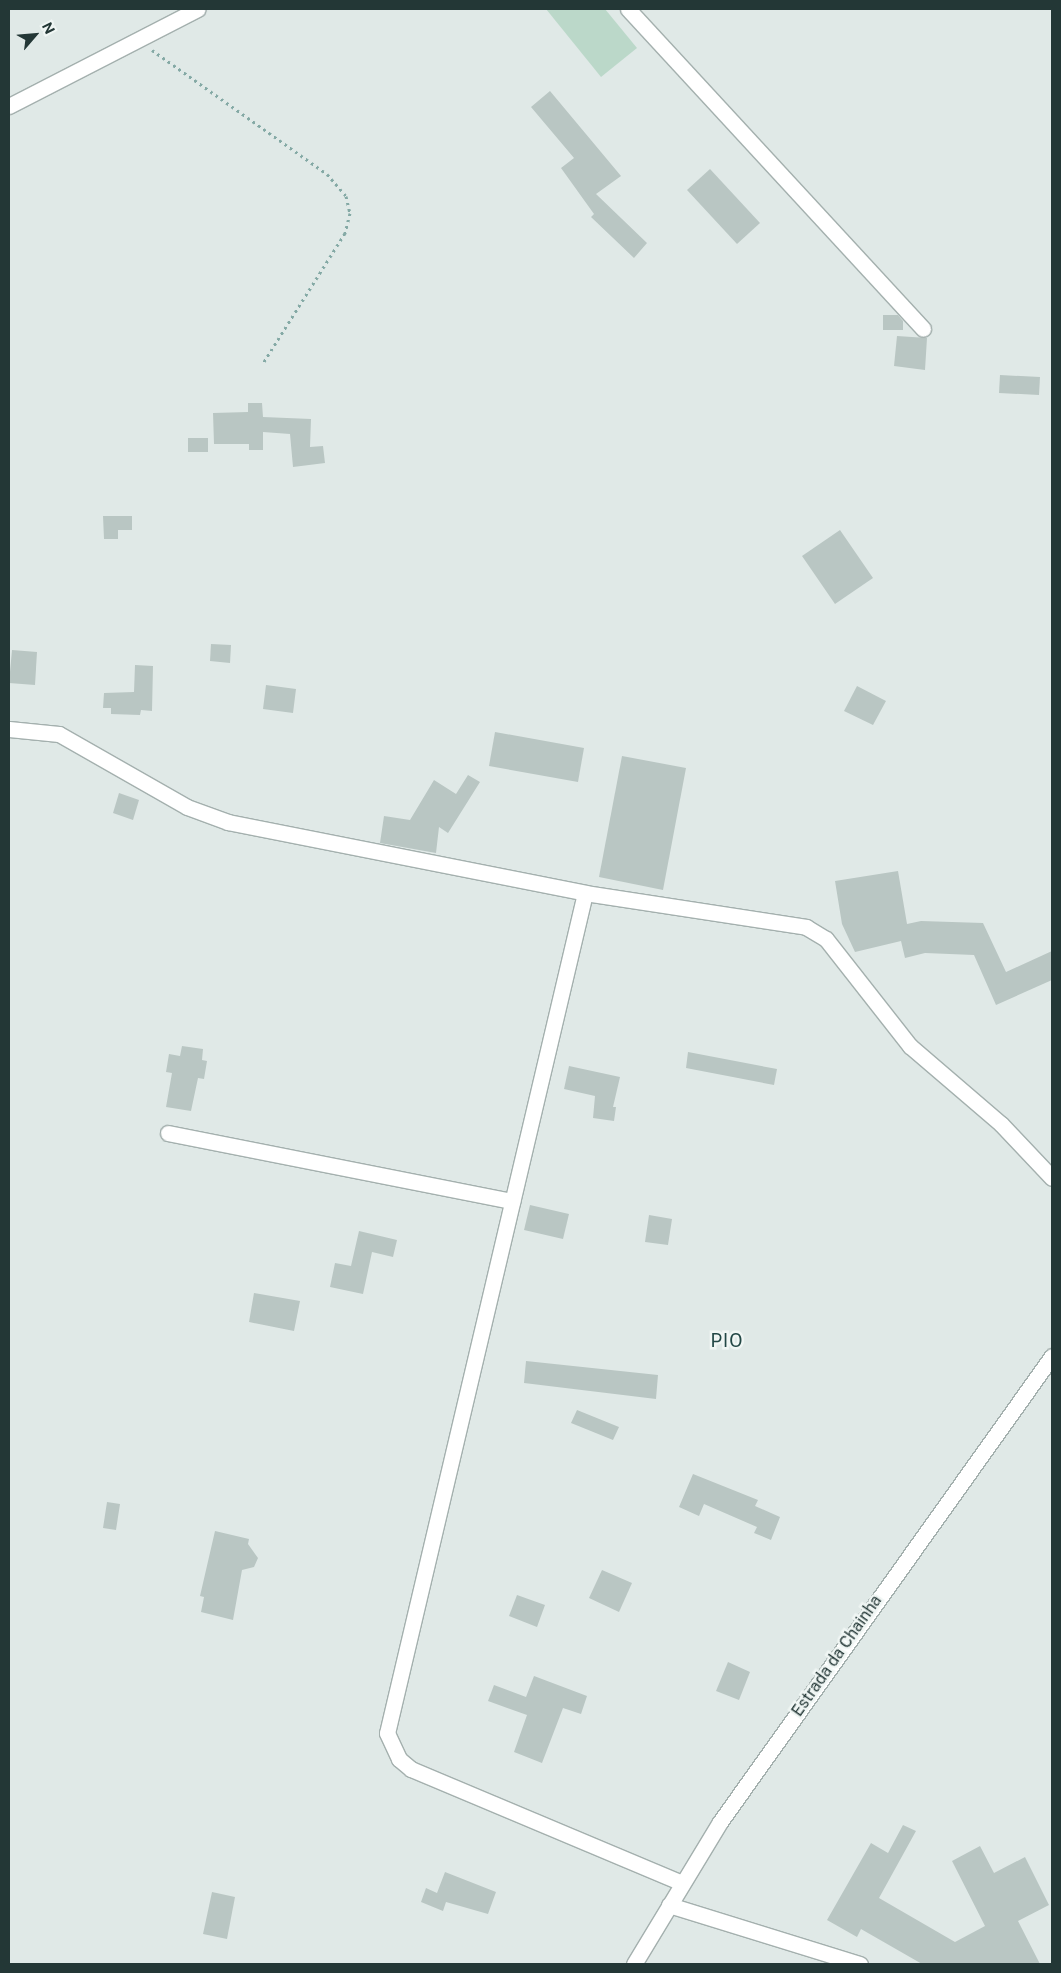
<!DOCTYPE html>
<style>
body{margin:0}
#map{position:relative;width:1061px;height:1973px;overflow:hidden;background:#e0e9e7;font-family:"Public Sans",sans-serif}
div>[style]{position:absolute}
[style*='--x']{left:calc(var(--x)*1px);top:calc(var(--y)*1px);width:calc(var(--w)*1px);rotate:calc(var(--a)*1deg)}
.green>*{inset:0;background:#bbd8c9}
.building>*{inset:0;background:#b9c6c3}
.path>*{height:3px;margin-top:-1.5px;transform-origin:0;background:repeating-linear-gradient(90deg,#84a9a5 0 2.5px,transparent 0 6.5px)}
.roads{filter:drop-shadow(1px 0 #a4b0ae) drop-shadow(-1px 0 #a4b0ae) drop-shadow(0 1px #a4b0ae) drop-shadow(0 -1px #a4b0ae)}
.minor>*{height:15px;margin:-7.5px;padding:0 7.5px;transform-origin:7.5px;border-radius:7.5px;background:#fff}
span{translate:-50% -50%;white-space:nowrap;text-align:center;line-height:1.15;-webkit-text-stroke:5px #f0f6f4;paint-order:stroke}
.street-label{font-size:16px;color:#233736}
.neighbourhood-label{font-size:18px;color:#224745;letter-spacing:1px}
.frame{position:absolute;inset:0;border:10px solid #233736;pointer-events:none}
.north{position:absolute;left:10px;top:10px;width:50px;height:50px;-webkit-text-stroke:4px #f0f6f4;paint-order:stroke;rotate:63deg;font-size:14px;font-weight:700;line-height:20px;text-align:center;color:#233736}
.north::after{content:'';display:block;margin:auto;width:18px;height:22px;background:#233736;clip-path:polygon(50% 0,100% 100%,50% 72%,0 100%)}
</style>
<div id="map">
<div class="green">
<i style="clip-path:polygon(546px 9px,605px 9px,637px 48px,601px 77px)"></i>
</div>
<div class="building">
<i style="clip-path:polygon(550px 91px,621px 176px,596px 194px,647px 243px,634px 258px,591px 217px,594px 214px,561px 168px,574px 158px,531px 107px)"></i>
<i style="clip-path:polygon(710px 169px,760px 223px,737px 244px,687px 190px)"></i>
<i style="clip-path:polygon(883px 315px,898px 315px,903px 321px,903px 330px,883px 330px)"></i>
<i style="clip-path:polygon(897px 336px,927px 338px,925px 370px,894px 366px)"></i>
<i style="clip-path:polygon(1000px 375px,1040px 377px,1039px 395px,999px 393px)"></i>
<i style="clip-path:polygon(248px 403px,262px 403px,263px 417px,311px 419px,310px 447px,323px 446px,325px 463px,293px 467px,290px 434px,263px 432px,263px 450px,249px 450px,249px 444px,214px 444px,213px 413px,248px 412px)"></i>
<i style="clip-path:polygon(188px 438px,208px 438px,208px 452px,188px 452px)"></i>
<i style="clip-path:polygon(103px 516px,132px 516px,132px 530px,118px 530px,118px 539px,104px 539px)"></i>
<i style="clip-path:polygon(840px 530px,873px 578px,835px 604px,802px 556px)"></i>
<i style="clip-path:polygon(211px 644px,231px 645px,230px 663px,210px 661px)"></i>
<i style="clip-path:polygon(12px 650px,37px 652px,35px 685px,9px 683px)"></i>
<i style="clip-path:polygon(135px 665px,153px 666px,152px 711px,141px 710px,140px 715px,111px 714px,111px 708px,103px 708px,104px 693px,134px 692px)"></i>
<i style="clip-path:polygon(266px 685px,296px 689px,293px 713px,263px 709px)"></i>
<i style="clip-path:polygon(857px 686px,886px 701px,873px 725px,844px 711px)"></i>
<i style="clip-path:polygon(495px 732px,584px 748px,578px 782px,489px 766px)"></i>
<i style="clip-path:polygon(622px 756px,686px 768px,663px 890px,599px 877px)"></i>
<i style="clip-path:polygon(468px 775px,480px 782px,448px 833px,439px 827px,436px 853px,380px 843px,384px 816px,410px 820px,434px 780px,456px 794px)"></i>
<i style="clip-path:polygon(119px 793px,139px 800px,133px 820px,113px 813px)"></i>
<i style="clip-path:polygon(898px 871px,907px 924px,921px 921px,983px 923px,1006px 972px,1052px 951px,1052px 980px,996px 1005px,974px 955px,925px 953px,905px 958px,901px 941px,855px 952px,842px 924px,835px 881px)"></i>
<i style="clip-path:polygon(182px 1046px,203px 1049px,202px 1060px,207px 1061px,204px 1079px,198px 1078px,191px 1111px,166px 1107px,172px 1073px,166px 1072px,169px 1054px,180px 1056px)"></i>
<i style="clip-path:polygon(688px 1052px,777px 1069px,774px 1085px,686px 1068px)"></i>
<i style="clip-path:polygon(569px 1066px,620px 1077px,613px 1107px,616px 1107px,614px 1121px,593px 1118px,595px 1096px,564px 1089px)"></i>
<i style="clip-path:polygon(530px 1205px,569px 1214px,563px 1239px,524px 1230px)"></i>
<i style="clip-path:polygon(649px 1215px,672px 1219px,668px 1245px,645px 1242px)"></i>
<i style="clip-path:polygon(359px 1231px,397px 1240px,393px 1257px,372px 1252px,363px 1294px,330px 1287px,335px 1263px,351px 1266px)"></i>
<i style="clip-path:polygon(254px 1293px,300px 1301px,294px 1331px,249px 1322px)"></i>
<i style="clip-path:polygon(526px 1361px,658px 1375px,656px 1399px,524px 1383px)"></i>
<i style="clip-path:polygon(577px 1410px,619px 1427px,613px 1440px,571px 1423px)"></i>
<i style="clip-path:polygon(693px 1474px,758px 1500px,755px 1506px,780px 1517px,771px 1540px,754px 1533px,757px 1527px,704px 1504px,699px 1516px,679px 1507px)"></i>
<i style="clip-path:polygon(107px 1502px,120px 1504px,116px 1530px,103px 1528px)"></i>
<i style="clip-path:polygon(215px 1531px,249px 1539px,248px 1544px,258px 1558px,254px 1567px,242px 1570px,233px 1620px,201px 1612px,204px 1597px,200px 1596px)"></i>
<i style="clip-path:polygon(602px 1570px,632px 1583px,619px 1612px,589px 1598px)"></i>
<i style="clip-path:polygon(517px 1595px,545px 1605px,537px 1627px,509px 1616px)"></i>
<i style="clip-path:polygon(728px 1662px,750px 1672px,739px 1700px,716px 1691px)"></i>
<i style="clip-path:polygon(534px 1676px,587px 1696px,581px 1714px,563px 1708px,542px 1763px,514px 1752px,527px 1715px,488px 1701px,494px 1685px,526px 1697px)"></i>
<i style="clip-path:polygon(903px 1825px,916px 1831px,879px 1898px,955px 1942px,985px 1926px,952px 1861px,980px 1846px,994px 1873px,1025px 1857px,1049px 1905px,1018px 1921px,1040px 1964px,922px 1964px,861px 1929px,857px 1937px,827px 1920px,871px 1843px,888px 1853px)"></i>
<i style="clip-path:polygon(445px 1872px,496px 1892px,488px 1914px,446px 1902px,443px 1911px,421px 1902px,426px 1888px,437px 1893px)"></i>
<i style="clip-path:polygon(212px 1892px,235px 1897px,227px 1939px,203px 1934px)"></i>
</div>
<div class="path">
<i style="--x:152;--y:50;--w:214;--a:35.3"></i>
<i style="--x:327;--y:174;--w:29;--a:49"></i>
<i style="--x:346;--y:196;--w:17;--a:77"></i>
<i style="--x:350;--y:213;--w:21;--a:104"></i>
<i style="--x:345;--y:233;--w:154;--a:122.2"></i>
</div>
<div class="roads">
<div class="minor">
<i style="--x:628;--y:9;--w:435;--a:47.3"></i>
<i style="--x:9;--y:106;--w:212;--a:-27.2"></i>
<i style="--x:9;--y:729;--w:50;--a:5.7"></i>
<i style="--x:59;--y:734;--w:147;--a:29.7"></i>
<i style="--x:187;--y:807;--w:44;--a:20.1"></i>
<i style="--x:228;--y:822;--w:364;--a:11.2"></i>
<i style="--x:585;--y:893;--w:224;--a:8.7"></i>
<i style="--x:806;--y:927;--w:23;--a:31"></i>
<i style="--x:826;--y:939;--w:136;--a:51.9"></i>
<i style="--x:910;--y:1046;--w:120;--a:40.6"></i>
<i style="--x:1001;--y:1124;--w:74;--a:46.6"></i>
<i style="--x:585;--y:893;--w:863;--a:103.26"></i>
<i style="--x:387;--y:1733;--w:29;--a:65"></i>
<i style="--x:399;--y:1759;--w:16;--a:40"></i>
<i style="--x:411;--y:1769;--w:294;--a:22.8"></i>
<i style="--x:168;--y:1133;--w:351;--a:11.2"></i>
<i style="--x:669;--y:1905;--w:200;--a:17.2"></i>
<i style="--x:634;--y:1964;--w:166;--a:-58.8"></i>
<i style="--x:720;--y:1822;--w:572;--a:-54.53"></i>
</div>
</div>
<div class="street-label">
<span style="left:837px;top:1656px;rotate:-55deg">Estrada da Chainha</span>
</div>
<div class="neighbourhood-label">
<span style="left:727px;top:1341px">PIO</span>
</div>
<div class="frame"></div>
<div class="north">N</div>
</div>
